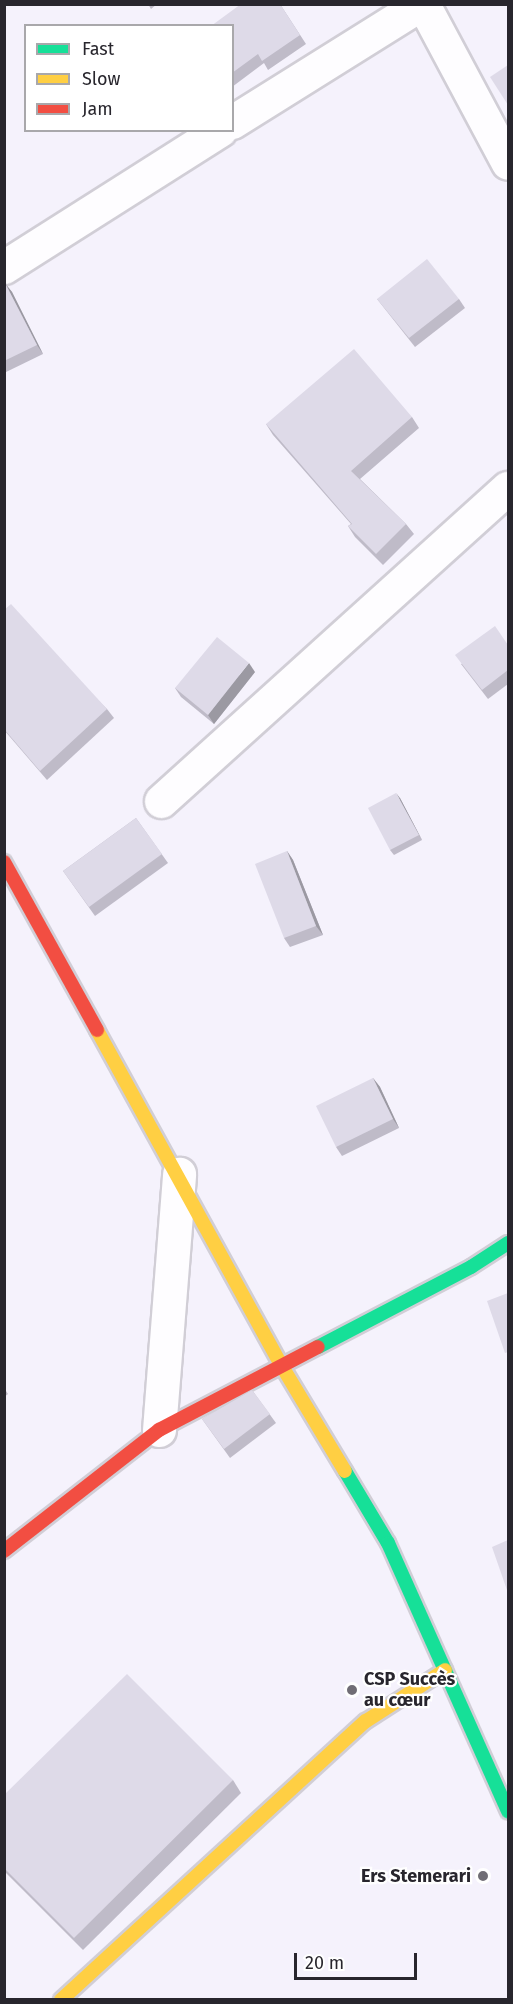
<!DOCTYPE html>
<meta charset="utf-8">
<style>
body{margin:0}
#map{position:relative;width:513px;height:2004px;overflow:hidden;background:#f5f2fc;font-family:"Fira Sans",sans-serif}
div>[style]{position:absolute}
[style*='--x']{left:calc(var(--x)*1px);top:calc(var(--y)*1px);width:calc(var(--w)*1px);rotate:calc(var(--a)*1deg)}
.roads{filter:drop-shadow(2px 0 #d1ced6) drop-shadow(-2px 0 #d1ced6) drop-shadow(0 2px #d1ced6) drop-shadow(0 -2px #d1ced6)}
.street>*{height:33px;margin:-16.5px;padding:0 16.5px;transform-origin:16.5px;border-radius:16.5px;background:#fefdff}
.fast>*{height:14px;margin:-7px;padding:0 7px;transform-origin:7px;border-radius:7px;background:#16e098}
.slow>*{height:14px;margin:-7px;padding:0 7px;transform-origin:7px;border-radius:7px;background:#ffcf43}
.jam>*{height:14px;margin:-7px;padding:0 7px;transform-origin:7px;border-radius:7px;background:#f24e42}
.wall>*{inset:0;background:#bfbbc8}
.shaded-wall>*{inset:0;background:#9b99a2}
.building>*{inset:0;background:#dedae8}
.dots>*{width:16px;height:16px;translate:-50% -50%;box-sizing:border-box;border:3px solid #fff;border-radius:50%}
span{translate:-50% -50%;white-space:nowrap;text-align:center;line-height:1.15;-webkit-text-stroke:4.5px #fff;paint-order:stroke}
.poi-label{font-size:18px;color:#28262d;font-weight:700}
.left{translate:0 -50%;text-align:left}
.right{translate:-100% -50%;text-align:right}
.frame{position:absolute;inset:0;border:6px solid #28262d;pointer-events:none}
.legend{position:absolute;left:24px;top:24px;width:210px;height:108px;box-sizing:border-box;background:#fff;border:2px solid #a9a8ab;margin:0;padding:8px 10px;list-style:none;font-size:18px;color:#28262d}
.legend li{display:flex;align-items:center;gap:12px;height:30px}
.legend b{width:30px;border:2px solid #a9a8ab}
.scale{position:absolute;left:294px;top:1953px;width:123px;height:27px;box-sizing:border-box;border:3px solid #28262d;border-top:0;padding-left:8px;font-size:18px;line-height:21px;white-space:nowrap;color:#28262d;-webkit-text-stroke:4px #fff;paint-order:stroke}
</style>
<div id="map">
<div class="roads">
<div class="street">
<i style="--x:423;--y:4;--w:180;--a:61.9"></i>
<i style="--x:232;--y:122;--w:223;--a:-32"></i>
<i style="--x:4;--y:267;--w:256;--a:-32.4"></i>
<i style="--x:161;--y:801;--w:467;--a:-42.1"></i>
<i style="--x:159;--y:1430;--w:257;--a:-85.5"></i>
</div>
<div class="fast">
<i style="--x:318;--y:1347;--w:173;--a:-27.6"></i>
<i style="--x:471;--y:1267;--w:44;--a:-33"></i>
<i style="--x:345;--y:1471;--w:84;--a:59.2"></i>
<i style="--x:388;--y:1543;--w:294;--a:65.9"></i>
</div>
<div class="slow">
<i style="--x:97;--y:1030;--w:386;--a:61.2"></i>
<i style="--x:283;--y:1368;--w:120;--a:59"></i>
<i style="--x:61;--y:2000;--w:413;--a:-42.5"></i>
<i style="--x:366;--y:1721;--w:94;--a:-32.8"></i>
</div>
<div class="jam">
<i style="--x:4;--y:862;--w:192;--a:61"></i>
<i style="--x:4;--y:1551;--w:197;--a:-38"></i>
<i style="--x:159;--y:1430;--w:179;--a:-27.6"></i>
</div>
</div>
<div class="wall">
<i style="clip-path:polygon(148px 4px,157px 4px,151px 9px)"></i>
<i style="clip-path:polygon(280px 4px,306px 44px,268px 70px,264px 63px,232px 87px,232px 26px)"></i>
<i style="clip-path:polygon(4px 283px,12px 292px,43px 354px,4px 373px)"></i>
<i style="clip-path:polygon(377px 299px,459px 299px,465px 308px,415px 347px)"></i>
<i style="clip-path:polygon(412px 417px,419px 428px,360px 479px,406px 524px,414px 534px,383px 565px,355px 537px,348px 526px,351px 524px,273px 435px,266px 424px)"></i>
<i style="clip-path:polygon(4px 610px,107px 709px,114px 718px,47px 780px,4px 730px)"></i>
<i style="clip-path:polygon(508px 645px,508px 684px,488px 699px,461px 664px)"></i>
<i style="clip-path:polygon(255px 672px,214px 724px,181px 697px,175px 688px)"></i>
<i style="clip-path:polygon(400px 798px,422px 840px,394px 855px,390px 850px)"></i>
<i style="clip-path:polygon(136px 818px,168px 863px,95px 916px,63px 871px)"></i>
<i style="clip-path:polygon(287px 851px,293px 860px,323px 935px,290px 947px,284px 938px)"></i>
<i style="clip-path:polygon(373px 1078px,380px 1087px,399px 1128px,342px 1156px,336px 1147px)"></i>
<i style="clip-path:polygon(4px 1388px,8px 1394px,4px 1397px)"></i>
<i style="clip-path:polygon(252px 1390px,276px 1423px,230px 1458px,202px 1419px)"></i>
<i style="clip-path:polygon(233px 1780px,241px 1793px,83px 1950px,4px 1871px,4px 1795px)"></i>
</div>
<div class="shaded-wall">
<i style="clip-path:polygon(5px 283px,12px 292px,43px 354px,37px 345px)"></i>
<i style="clip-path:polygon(249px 663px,255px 672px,214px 724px,208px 715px)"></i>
<i style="clip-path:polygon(396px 793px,400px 798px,422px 840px,419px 835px)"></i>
<i style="clip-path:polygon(287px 851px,293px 860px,323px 935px,316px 926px)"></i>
<i style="clip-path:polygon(373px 1078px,380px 1087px,399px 1128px,393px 1119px)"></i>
</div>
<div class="building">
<i style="clip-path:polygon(241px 4px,280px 4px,300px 35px,262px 61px,258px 54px,232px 73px,232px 26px,211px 26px)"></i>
<i style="clip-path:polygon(508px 65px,508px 105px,490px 77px)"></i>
<i style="clip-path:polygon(427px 259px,459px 299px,409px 338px,377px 299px)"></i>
<i style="clip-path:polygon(4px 283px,5px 283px,37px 345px,4px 361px)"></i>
<i style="clip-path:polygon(354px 349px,412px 417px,351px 471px,406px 524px,376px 554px,348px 526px,352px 524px,266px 424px)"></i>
<i style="clip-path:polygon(11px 604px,107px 709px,40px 771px,4px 729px,4px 610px)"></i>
<i style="clip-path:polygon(495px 626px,508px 645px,508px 670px,482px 690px,455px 655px)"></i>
<i style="clip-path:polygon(217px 637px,249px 663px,208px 715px,175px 688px)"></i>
<i style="clip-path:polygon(396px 793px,419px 835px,390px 850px,368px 808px)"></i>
<i style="clip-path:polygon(136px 818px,162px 854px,89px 907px,63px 871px)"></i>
<i style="clip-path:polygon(287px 851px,316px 926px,284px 938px,255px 864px)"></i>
<i style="clip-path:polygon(373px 1078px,393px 1119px,336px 1147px,316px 1106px)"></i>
<i style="clip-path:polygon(508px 1293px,508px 1352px,505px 1353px,487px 1301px)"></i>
<i style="clip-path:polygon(252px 1390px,270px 1414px,224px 1449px,202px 1419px)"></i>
<i style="clip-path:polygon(508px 1540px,508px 1593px,492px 1547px)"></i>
<i style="clip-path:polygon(127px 1674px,233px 1780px,74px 1938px,4px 1868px,4px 1795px)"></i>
</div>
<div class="dots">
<i style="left:352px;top:1690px;background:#706d75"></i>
<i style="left:483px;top:1876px;background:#706d75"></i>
</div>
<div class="poi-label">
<span class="left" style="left:364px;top:1690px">CSP Succès<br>au cœur</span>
<span class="right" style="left:471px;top:1876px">Ers Stemerari</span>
</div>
<div class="frame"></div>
<ul class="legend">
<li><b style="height:8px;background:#16e098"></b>Fast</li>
<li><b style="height:8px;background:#ffcf43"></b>Slow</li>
<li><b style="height:8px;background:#f24e42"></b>Jam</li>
</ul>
<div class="scale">20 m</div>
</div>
